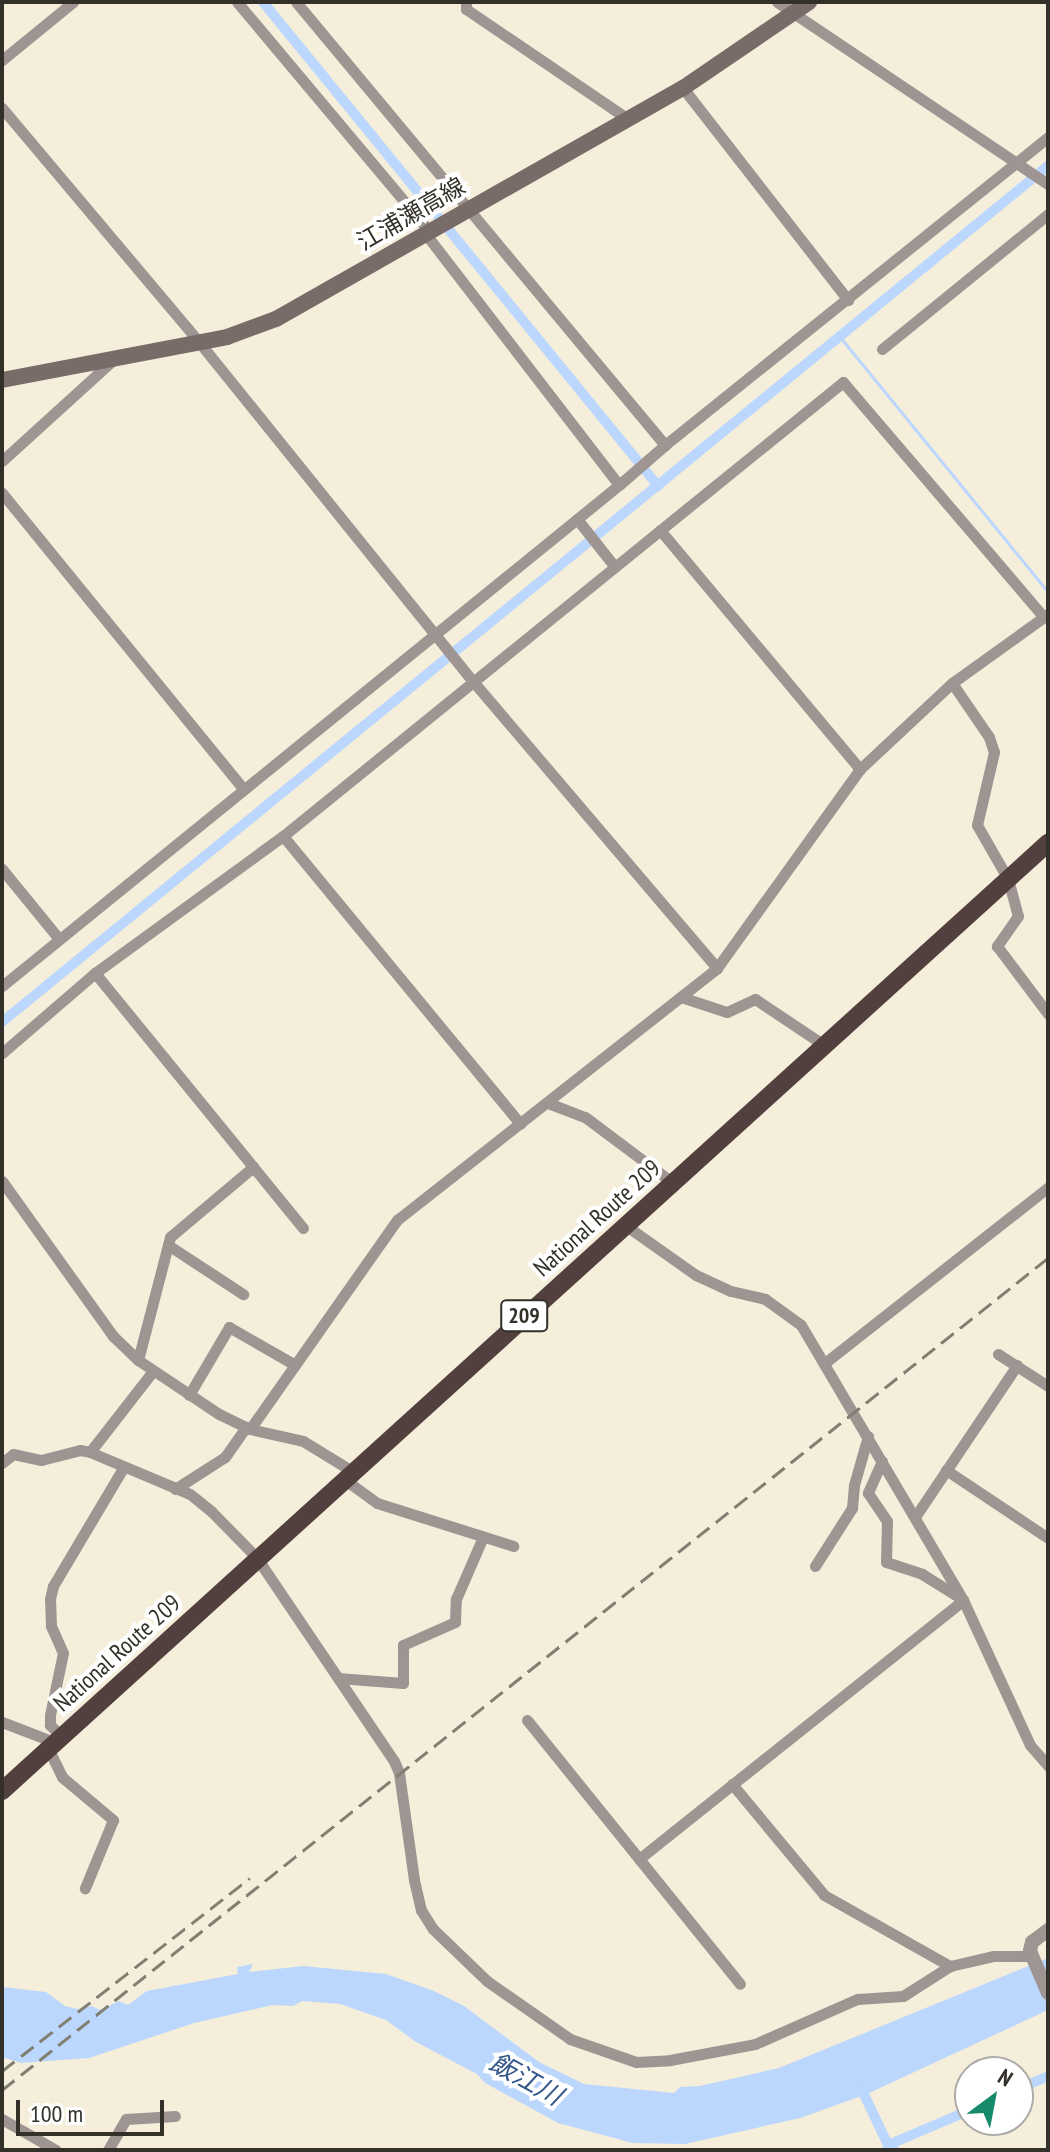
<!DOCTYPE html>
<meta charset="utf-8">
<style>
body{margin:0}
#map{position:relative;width:1050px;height:2152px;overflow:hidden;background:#f4eedb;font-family:"PT Sans Narrow","Noto Sans JP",sans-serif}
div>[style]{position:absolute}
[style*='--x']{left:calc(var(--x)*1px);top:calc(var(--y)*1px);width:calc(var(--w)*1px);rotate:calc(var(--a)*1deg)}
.water>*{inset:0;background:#bcd7fd}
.stream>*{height:3px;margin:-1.5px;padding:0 1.5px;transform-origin:1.5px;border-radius:1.5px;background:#bcd7fd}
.canal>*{height:10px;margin:-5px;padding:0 5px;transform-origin:5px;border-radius:5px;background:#bcd7fd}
.minor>*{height:11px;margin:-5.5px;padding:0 5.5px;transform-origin:5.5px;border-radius:5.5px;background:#9e9593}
.tertiary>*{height:14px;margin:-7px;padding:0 7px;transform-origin:7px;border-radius:7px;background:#9e9593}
.secondary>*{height:16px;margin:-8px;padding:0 8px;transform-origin:8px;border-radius:8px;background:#786b68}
.trunk>*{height:18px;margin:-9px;padding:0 9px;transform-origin:9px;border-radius:9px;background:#52403e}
.rail>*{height:3px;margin-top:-1.5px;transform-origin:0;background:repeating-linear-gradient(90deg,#827f72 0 16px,transparent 0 24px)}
span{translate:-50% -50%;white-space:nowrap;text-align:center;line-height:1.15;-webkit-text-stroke:8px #fff;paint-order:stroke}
.shield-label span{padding:2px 6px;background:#fff;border:2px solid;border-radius:6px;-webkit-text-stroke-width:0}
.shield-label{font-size:22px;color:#323028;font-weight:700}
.street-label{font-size:24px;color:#323028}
.water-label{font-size:26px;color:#345889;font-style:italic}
.frame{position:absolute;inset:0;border:4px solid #323028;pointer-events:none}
.north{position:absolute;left:954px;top:2056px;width:80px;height:80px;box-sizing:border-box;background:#fff;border:2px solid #adaca9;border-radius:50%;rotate:32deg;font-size:22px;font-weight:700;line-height:32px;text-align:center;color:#323028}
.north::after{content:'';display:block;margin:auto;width:28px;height:36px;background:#168b6c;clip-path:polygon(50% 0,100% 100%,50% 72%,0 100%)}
.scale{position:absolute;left:16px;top:2100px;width:148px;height:36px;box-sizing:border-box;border:4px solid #323028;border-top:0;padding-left:10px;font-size:24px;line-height:28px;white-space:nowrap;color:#323028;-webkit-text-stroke:6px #fff;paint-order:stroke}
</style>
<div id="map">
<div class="water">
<i style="clip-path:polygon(1048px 1958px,1048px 2010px,867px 2094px,800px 2118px,685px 2144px,633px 2143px,558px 2123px,485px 2083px,477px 2074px,416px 2042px,386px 2020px,340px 2004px,302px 2001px,293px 2006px,273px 2005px,194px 2023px,89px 2058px,21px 2063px,2px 2057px,2px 1987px,46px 1992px,65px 2006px,77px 2009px,92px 2006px,100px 2010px,119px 2001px,128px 2005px,147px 1991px,238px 1974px,237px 1967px,253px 1964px,249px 1972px,303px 1966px,386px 1974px,434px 1991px,464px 2006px,539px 2062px,584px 2084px,674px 2093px,680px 2087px,700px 2086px,779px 2068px)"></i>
</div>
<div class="stream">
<i style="--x:840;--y:337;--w:329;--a:50.8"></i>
</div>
<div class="canal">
<i style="--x:263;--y:2;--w:625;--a:50.78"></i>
<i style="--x:2;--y:1022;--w:1352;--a:-39.3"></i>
<i style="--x:860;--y:2086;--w:65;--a:64.6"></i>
<i style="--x:888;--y:2145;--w:8;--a:40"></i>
<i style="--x:1018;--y:2089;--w:33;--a:-23"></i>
<i style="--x:888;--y:2145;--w:89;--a:-23.1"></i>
</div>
<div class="minor">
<i style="--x:237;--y:2;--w:300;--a:50"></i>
<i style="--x:296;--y:2;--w:577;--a:50.21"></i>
<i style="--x:665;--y:445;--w:491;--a:-38.8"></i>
<i style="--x:466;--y:2;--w:7;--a:90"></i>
<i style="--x:466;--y:9;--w:196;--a:34.2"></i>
<i style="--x:777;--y:2;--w:326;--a:33.9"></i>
<i style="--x:2;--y:60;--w:92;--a:-39.2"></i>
<i style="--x:683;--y:88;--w:269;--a:52.1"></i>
<i style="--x:2;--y:108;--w:306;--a:49.9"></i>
<i style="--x:199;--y:342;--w:433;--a:51.1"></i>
<i style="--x:471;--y:679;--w:380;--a:49.6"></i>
<i style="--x:882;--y:349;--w:214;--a:-39.1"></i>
<i style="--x:2;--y:461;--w:151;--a:-42.3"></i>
<i style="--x:619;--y:485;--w:61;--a:-41"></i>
<i style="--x:2;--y:493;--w:382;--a:50.8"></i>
<i style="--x:577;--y:519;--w:61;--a:51.6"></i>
<i style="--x:660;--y:530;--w:312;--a:50.1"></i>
<i style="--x:952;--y:683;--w:65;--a:55.6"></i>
<i style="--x:989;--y:737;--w:16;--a:72"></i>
<i style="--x:994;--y:752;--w:75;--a:103.1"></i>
<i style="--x:977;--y:825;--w:62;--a:60.1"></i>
<i style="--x:1008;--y:879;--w:38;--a:75"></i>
<i style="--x:1018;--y:916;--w:37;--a:125"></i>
<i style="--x:997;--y:946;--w:85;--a:53.1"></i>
<i style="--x:283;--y:836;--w:373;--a:50.5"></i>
<i style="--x:2;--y:869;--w:90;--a:50.8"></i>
<i style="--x:95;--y:973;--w:329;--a:50.8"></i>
<i style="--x:2;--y:986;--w:795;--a:-39.08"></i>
<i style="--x:619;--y:485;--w:317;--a:-127.6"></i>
<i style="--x:681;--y:997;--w:48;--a:18.1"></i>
<i style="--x:727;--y:1012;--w:31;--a:-25"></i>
<i style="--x:755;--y:999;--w:83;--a:33.7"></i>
<i style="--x:2;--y:1053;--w:123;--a:-40.7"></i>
<i style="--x:95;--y:973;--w:233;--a:-36.1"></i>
<i style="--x:283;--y:836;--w:721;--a:-39.03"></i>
<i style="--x:843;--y:382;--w:309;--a:49.5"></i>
<i style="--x:548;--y:1103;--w:40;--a:21"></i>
<i style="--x:585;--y:1117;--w:109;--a:36.8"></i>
<i style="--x:2;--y:1181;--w:191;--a:54.4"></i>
<i style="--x:113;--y:1336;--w:35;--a:44"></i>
<i style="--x:138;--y:1360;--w:97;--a:33.7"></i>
<i style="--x:219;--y:1414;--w:34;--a:26"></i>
<i style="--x:250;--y:1429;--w:54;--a:12.8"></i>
<i style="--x:303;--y:1441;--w:57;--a:31.5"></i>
<i style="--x:625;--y:1225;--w:87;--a:35.2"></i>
<i style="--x:696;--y:1275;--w:38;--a:25"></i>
<i style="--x:731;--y:1291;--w:35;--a:13"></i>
<i style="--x:765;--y:1299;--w:44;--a:35.8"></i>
<i style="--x:801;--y:1325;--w:319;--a:59.5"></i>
<i style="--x:963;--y:1600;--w:160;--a:65.2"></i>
<i style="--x:1030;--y:1745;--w:28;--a:49"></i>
<i style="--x:168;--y:1245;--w:90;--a:33.2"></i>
<i style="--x:998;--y:1354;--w:59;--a:32.6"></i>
<i style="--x:138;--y:1360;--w:127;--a:-75.4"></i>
<i style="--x:170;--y:1237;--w:109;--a:-40.1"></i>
<i style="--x:826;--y:1362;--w:283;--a:-38.2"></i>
<i style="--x:189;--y:1395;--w:79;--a:-59.5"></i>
<i style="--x:229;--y:1327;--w:76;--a:29.9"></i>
<i style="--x:250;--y:1429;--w:256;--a:-54.9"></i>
<i style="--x:397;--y:1220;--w:407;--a:-38.2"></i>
<i style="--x:717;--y:968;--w:245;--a:-54.3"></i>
<i style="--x:860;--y:769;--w:126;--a:-43.1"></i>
<i style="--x:952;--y:683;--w:118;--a:-35.7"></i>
<i style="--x:90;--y:1452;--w:103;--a:-52.1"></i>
<i style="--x:882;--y:1461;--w:35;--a:114"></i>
<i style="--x:868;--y:1493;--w:34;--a:56"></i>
<i style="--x:887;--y:1521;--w:41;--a:91.4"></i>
<i style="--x:886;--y:1562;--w:38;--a:18"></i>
<i style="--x:922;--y:1574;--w:47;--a:32"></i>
<i style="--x:2;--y:1463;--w:14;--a:-39"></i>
<i style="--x:13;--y:1454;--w:29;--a:12"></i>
<i style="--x:41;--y:1460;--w:40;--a:-14.4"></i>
<i style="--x:80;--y:1450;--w:10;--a:11"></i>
<i style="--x:90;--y:1452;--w:108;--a:22.8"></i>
<i style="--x:190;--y:1494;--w:28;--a:39"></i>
<i style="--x:212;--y:1512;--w:64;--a:45.6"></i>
<i style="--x:257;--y:1558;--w:245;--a:56"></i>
<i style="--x:394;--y:1761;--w:13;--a:67"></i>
<i style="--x:399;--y:1773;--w:108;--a:82"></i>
<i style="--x:414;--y:1880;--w:31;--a:77"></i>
<i style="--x:421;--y:1910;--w:22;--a:58"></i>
<i style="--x:433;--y:1929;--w:75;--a:43.9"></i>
<i style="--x:487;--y:1981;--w:101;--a:34.9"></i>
<i style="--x:570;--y:2039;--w:70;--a:19.2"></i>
<i style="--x:636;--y:2062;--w:34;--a:-3"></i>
<i style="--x:670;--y:2060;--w:86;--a:-10.7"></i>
<i style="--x:755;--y:2044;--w:111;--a:-23.8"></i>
<i style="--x:857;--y:1999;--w:46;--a:-3.7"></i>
<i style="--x:903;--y:1996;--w:56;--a:-32.6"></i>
<i style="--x:950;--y:1966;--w:44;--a:-13.1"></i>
<i style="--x:993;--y:1956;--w:39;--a:0"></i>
<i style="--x:946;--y:1470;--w:123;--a:33.7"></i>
<i style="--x:344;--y:1479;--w:41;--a:36"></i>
<i style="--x:377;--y:1503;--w:143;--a:17.5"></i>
<i style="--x:175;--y:1489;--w:59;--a:-32.6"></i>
<i style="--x:225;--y:1457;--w:37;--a:-55"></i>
<i style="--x:915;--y:1517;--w:183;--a:-56.1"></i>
<i style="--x:815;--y:1566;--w:69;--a:-57.5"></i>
<i style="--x:852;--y:1508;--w:23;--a:-85"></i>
<i style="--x:854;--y:1485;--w:51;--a:-74.1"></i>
<i style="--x:338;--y:1678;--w:65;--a:4.4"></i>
<i style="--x:403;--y:1683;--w:38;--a:-90"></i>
<i style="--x:403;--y:1645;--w:57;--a:-23.9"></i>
<i style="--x:455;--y:1622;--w:23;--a:-88"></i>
<i style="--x:456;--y:1599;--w:68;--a:-66.5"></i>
<i style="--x:527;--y:1720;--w:339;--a:51.1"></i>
<i style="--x:2;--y:1722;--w:56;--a:21"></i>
<i style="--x:61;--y:1736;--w:16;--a:-135"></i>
<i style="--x:50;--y:1725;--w:10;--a:-90"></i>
<i style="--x:50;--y:1715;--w:63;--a:-78.2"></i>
<i style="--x:63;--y:1653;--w:30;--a:-114"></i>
<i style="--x:51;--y:1626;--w:27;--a:-92"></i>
<i style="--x:50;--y:1599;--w:13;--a:-77"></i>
<i style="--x:53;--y:1586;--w:137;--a:-59.3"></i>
<i style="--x:48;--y:1748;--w:32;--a:64"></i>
<i style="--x:62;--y:1777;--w:67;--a:40.1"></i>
<i style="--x:113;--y:1820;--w:74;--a:112.4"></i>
<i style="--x:732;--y:1784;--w:144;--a:50.3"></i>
<i style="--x:824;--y:1895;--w:145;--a:29.4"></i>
<i style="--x:639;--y:1859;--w:415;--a:-38.6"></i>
<i style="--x:2;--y:2119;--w:62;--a:29.9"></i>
<i style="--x:108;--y:2150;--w:36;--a:-60"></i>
<i style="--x:126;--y:2119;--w:49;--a:-3.5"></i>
</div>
<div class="tertiary">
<i style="--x:1048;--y:1930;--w:20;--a:143"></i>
<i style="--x:1032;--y:1942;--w:9;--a:103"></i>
<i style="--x:1030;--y:1951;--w:46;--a:66.8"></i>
</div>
<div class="secondary">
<i style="--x:2;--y:380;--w:229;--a:-10.8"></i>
<i style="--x:227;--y:337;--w:52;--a:-20.2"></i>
<i style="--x:276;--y:319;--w:468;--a:-29.6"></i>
<i style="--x:683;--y:88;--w:153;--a:-34.3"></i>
</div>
<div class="trunk">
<i style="--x:2;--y:1791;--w:1412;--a:-42.19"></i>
</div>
<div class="rail">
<i style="--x:2;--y:2071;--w:314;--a:-37.9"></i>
<i style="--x:2;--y:2090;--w:1337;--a:-38.5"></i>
</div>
<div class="shield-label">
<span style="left:524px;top:1316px">209</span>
</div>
<div class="street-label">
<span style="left:411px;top:214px;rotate:-30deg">江浦瀬高線</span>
<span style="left:597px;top:1218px;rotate:-42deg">National Route 209</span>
<span style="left:117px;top:1653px;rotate:-42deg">National Route 209</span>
</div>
<div class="water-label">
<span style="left:526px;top:2079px;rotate:29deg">飯江川</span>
</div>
<div class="frame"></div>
<div class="north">N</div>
<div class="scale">100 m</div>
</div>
